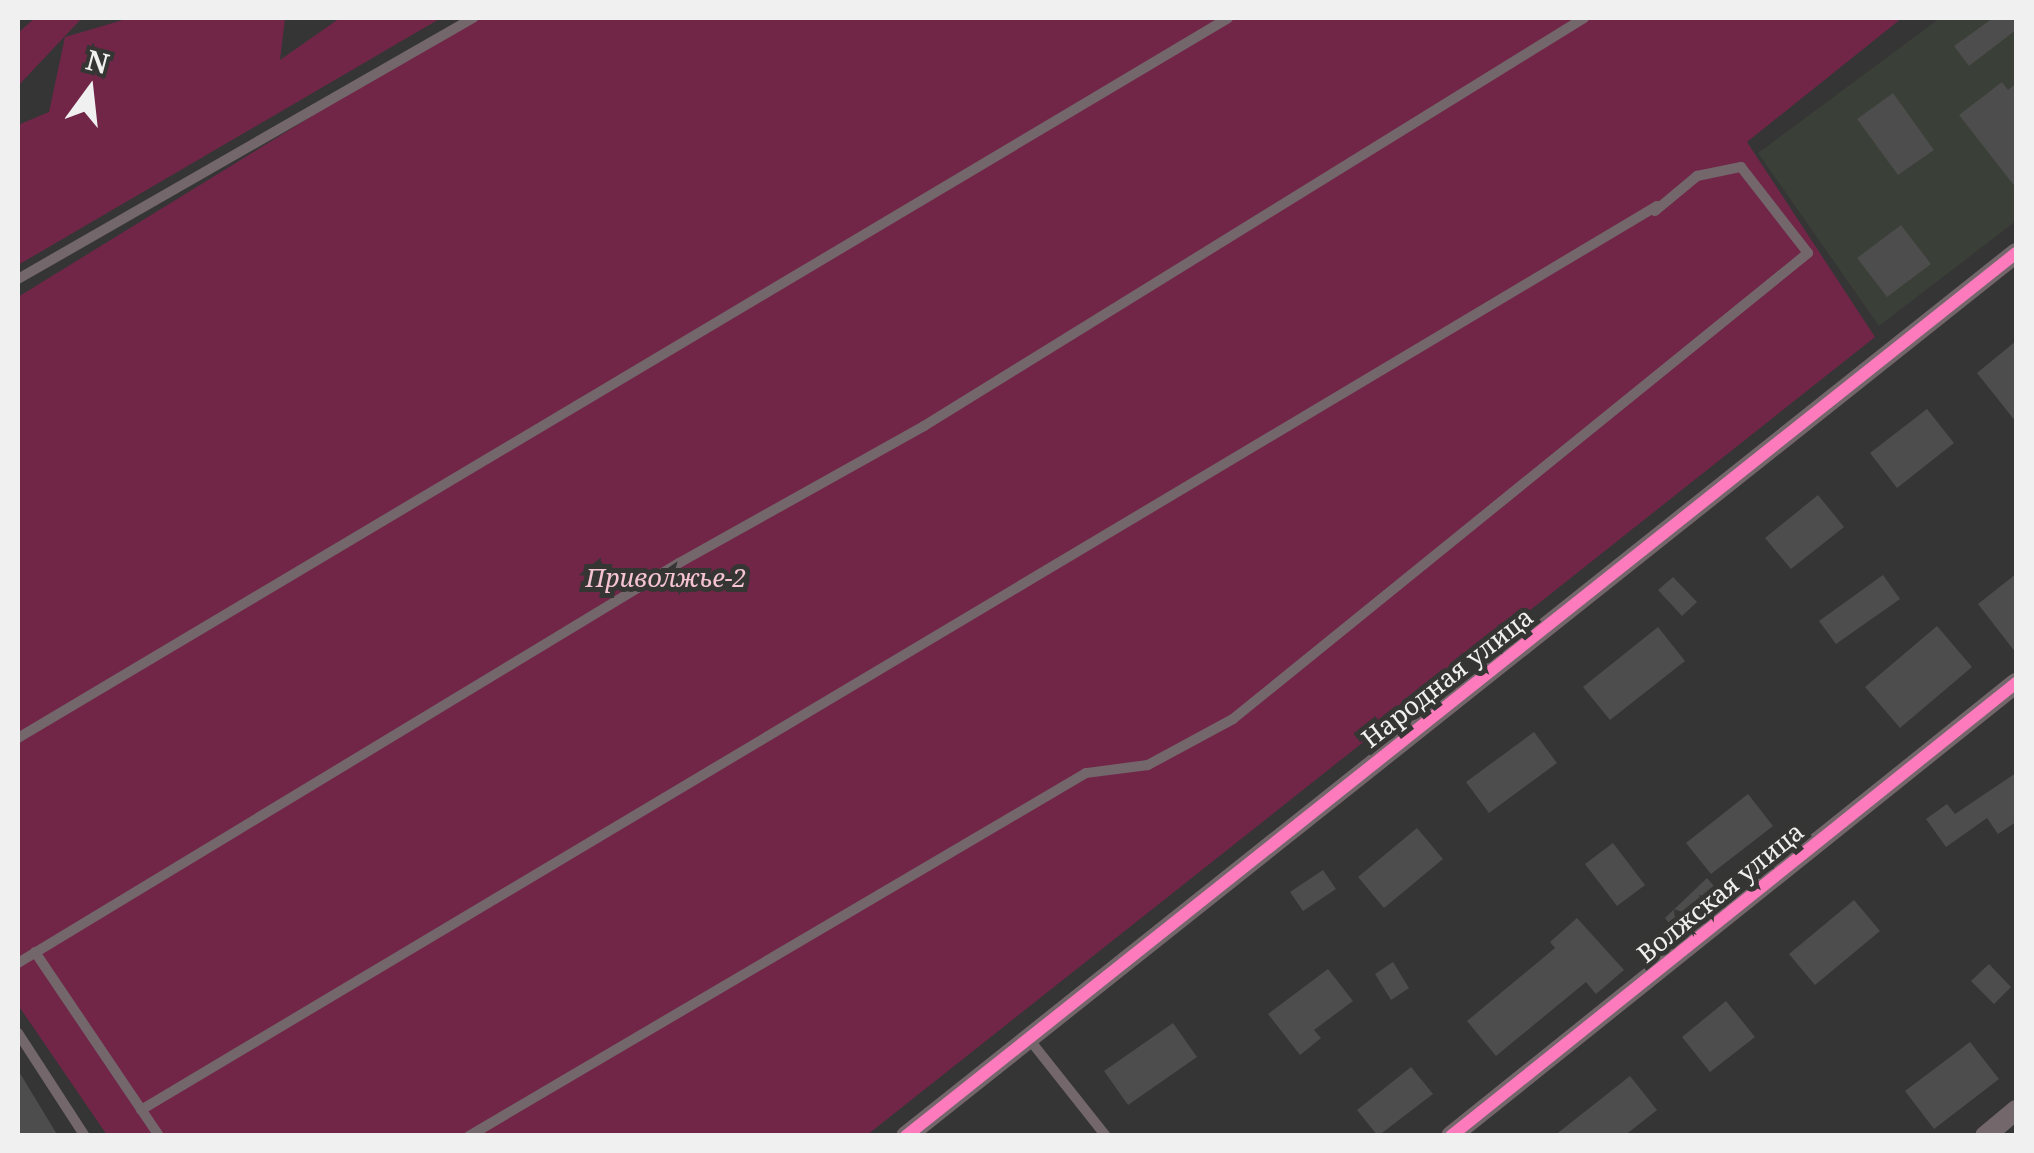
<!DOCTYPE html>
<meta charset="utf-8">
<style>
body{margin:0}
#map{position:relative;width:2034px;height:1153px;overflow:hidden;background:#353535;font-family:"Noto Serif",serif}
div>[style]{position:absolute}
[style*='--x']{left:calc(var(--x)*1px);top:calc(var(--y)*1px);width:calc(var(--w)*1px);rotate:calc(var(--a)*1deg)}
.built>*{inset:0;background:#3a3f38}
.green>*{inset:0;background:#712648}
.building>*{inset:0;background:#4c4d4c}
.service>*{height:10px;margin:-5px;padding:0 5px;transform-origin:5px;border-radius:5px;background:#74676b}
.minor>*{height:20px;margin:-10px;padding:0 10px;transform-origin:10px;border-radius:10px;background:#74676b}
.cycleway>*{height:12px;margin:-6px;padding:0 6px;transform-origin:6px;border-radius:6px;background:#fd7abc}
span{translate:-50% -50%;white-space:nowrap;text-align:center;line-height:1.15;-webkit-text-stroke:10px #353634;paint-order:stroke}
.park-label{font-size:25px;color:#f6c3d4;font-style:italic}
.street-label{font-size:25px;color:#eff0ef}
.frame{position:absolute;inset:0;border:20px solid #eff0ef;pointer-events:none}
.north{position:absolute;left:40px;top:40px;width:100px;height:100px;-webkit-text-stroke:8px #353634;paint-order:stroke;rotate:15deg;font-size:28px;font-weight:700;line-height:40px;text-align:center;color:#eff0ef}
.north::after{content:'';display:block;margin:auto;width:35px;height:45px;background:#eff0ef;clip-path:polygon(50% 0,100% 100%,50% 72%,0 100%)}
</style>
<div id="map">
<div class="built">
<i style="clip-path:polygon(1940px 18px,2016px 18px,2016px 221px,1879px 326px,1758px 153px)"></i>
</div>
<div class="green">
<i style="clip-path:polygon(35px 18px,82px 18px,18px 86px,18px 33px)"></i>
<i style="clip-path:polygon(130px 18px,285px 18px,280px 60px,340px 18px,441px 18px,18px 265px,18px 125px,49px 112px,65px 37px)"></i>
<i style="clip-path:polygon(471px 18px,1902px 18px,1747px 142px,1875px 337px,867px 1135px,107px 1135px,18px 1005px,18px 297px)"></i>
</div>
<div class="building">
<i style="clip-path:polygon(1993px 18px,2016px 18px,2016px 30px,1969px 66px,1954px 46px)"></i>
<i style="clip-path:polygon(2002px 82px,2008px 90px,2016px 83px,2016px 188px,1959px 115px)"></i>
<i style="clip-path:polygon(1893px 93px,1934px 150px,1898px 175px,1857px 119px)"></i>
<i style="clip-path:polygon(1901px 225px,1931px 264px,1887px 297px,1857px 258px)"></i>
<i style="clip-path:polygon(2016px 341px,2016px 422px,1977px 373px)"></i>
<i style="clip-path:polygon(1927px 409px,1954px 443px,1897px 488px,1870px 453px)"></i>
<i style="clip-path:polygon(1818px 495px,1844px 527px,1791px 569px,1765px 538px)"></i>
<i style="clip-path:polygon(2016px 574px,2016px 653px,1978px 604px)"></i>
<i style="clip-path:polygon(1883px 575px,1900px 599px,1836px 644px,1819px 621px)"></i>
<i style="clip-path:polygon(1673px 577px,1697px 602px,1682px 616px,1658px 590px)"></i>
<i style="clip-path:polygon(1937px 626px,1972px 667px,1900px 728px,1865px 687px)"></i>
<i style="clip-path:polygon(1658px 627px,1685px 661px,1610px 720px,1583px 687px)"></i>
<i style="clip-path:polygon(1534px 732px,1557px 763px,1489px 813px,1466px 782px)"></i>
<i style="clip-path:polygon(2016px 773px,2016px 822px,1998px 834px,1987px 818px,1946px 847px,1926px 819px,1947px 804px,1955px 814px)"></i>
<i style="clip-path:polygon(1748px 794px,1773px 826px,1711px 874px,1686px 843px)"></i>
<i style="clip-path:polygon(1417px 828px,1443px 859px,1384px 908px,1358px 877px)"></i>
<i style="clip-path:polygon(1613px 843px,1645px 885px,1617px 906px,1585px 864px)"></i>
<i style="clip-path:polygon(1323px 870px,1336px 889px,1303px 911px,1290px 892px)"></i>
<i style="clip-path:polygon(1707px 878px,1725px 899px,1678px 935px,1665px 918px)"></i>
<i style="clip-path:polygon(1854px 900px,1880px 931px,1815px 985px,1789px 954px)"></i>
<i style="clip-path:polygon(1577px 918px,1624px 970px,1596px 994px,1586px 982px,1496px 1056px,1467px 1021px,1555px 948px,1550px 942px)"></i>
<i style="clip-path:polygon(1393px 962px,1409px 988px,1391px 1000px,1375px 974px)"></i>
<i style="clip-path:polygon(1989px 964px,2011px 987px,1994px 1004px,1971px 981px)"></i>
<i style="clip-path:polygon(1328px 969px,1353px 1001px,1314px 1030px,1321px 1038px,1300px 1055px,1268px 1014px)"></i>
<i style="clip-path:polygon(1726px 1001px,1755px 1037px,1710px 1072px,1682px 1037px)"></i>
<i style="clip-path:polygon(1173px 1023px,1197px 1057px,1128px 1105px,1104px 1071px)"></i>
<i style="clip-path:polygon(1970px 1042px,1999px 1079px,1934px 1129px,1905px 1091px)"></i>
<i style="clip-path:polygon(1411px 1067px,1433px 1094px,1378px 1136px,1357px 1110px)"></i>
<i style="clip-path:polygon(18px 1070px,58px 1136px,18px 1136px)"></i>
<i style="clip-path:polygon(1630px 1076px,1657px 1110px,1624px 1136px,1554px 1136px)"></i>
</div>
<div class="service">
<i style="--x:18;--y:279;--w:525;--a:-29.84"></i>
<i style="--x:18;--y:738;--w:1408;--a:-30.75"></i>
<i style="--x:35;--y:952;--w:222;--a:56"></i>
<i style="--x:18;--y:963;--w:773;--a:-31.18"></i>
<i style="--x:679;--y:563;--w:281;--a:-29.2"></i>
<i style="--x:924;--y:426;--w:776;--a:-31.72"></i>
<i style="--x:18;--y:1033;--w:123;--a:57"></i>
<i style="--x:1029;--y:1039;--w:124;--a:51.6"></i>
<i style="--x:141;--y:1110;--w:1765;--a:-30.81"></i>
<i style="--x:1657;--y:206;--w:5;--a:112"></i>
<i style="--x:1655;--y:211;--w:55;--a:-39.8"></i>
<i style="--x:1697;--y:176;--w:45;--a:-11.6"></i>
<i style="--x:1741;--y:167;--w:109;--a:52.1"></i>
<i style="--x:1808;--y:253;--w:740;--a:140.98"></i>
<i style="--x:1233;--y:719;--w:97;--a:151.6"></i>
<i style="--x:1148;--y:765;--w:63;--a:172.6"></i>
<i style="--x:1086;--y:773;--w:716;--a:149.53"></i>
</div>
<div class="minor">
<i style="--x:906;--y:1136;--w:1418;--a:-38.5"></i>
<i style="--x:1451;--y:1136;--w:724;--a:-38.72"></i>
<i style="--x:1985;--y:1136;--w:40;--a:-40"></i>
</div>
<div class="cycleway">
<i style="--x:906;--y:1136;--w:1418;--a:-38.5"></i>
<i style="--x:1451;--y:1136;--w:724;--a:-38.72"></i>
</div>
<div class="park-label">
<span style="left:666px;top:577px">Приволжье-2</span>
</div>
<div class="street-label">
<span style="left:1447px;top:677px;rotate:-38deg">Народная улица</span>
<span style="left:1720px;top:892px;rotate:-39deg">Волжская улица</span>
</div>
<div class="frame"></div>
<div class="north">N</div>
</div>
